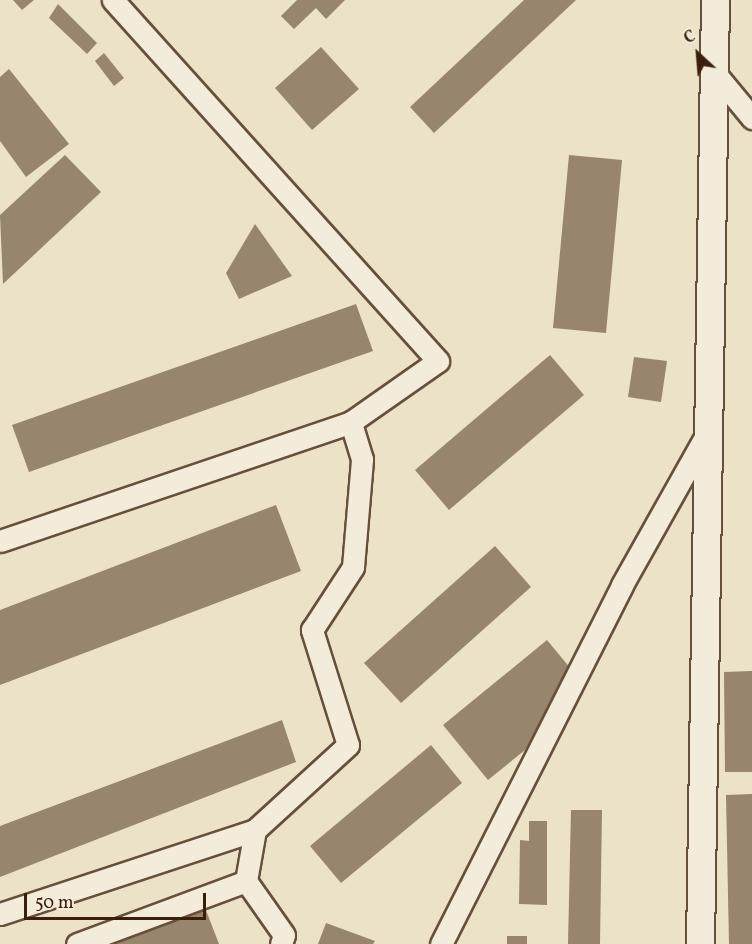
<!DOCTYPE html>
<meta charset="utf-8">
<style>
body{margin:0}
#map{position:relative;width:752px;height:944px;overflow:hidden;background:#ece2c7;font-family:Vollkorn,serif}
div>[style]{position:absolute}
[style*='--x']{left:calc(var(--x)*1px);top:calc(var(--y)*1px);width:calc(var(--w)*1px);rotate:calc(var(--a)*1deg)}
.building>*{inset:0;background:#97856d}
.roads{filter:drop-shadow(2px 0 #66503b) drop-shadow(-2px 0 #66503b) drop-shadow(0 2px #66503b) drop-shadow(0 -2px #66503b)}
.minor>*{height:21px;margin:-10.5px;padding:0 10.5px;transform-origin:10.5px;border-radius:10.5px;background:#f3ecdb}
.tertiary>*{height:27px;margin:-13.5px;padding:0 13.5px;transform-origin:13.5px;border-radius:13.5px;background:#f3ecdb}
span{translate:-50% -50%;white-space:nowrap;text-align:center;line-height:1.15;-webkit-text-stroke:6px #f3ecdb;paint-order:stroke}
.north{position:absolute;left:668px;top:24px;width:60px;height:60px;-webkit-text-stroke:4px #f3ecdb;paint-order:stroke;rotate:334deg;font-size:16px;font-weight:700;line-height:24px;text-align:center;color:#3a200c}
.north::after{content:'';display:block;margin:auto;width:21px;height:27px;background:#3a200c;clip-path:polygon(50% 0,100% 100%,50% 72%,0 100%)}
.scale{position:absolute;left:24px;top:893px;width:182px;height:27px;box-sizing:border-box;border:3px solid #3a200c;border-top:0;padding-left:8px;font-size:18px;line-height:21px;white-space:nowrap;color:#3a200c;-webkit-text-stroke:4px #f3ecdb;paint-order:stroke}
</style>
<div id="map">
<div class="building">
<i style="clip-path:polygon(13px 0,34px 0,22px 10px)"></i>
<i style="clip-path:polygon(297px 0,345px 0,326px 19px,316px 8px,294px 29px,281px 16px)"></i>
<i style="clip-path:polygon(524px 0,576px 0,434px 133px,410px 107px)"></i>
<i style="clip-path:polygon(58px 4px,97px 43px,87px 54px,49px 18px)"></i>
<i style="clip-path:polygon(321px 47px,359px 89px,312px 130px,275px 88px)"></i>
<i style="clip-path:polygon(104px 53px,124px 78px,114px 86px,95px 61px)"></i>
<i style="clip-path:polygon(9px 69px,69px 144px,26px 177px,0 141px,0 77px)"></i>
<i style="clip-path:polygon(65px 155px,101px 192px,3px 284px,0 215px)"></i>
<i style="clip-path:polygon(569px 155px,622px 160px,606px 333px,553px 328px)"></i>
<i style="clip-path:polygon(255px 224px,292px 276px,239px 299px,226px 273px)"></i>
<i style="clip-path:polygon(356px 304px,373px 351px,29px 472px,12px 425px)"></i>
<i style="clip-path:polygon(550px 355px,584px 395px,449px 510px,415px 470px)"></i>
<i style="clip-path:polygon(634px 357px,667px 361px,661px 402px,628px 397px)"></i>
<i style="clip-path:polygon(276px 505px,301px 571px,0 685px,0 610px)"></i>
<i style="clip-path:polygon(495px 546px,531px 587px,401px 703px,364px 663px)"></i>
<i style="clip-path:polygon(547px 640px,571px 669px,525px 750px,488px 780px,443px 725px)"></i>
<i style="clip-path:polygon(752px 671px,752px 772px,725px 772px,724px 672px)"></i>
<i style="clip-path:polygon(282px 720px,296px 762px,0 877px,0 826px)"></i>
<i style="clip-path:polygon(431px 745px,462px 783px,341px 883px,310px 846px)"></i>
<i style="clip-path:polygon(752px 794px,752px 944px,729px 944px,726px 795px)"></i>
<i style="clip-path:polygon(571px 810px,602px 810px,600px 944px,568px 944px)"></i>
<i style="clip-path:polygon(529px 821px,547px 821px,547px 905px,519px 904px,520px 840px,529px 841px)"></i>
<i style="clip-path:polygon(204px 905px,219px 944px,100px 944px)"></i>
<i style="clip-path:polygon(326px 923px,375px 941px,373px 944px,318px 944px)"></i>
<i style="clip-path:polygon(507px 936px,527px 936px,527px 944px,507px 944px)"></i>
</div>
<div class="roads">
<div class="minor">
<i style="--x:714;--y:72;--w:60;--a:50.4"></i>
<i style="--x:0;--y:541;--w:371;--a:-18.7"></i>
<i style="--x:351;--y:422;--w:106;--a:-35"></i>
<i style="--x:438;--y:361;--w:486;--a:-132"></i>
<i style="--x:0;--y:914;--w:268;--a:-18.2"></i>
<i style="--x:77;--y:944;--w:180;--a:-20.4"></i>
<i style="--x:281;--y:944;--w:9;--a:-72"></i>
<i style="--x:284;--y:935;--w:66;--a:-125.1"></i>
<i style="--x:246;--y:881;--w:52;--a:-80"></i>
<i style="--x:255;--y:830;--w:126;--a:-42.4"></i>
<i style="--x:348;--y:745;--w:121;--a:-107.4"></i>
<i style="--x:312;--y:630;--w:75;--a:-56.9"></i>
<i style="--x:353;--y:567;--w:108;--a:-85.2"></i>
<i style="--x:362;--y:459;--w:39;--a:-107"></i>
<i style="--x:441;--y:944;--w:402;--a:-63.2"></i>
<i style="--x:622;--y:585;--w:176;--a:-60.7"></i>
</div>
<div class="tertiary">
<i style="--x:700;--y:944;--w:944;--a:-89.09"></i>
</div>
</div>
<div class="north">С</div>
<div class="scale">50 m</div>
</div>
